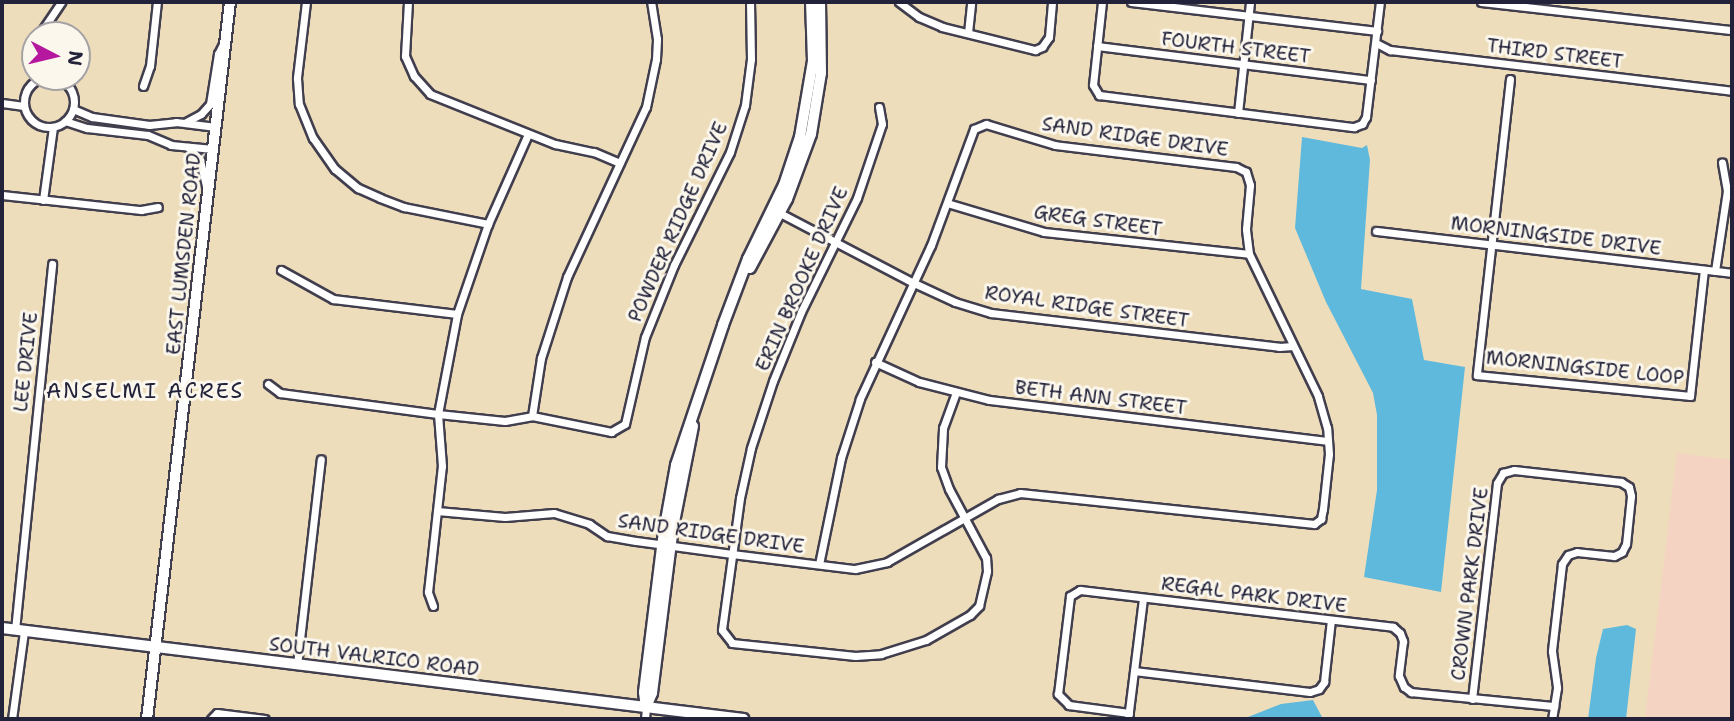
<!DOCTYPE html>
<style>
body{margin:0}
#map{position:relative;width:1734px;height:721px;overflow:hidden;background:#edb;font-family:"Shantell Sans",sans-serif}
div>[style]{position:absolute}
[style*='--x']{left:calc(var(--x)*1px);top:calc(var(--y)*1px);width:calc(var(--w)*1px);rotate:calc(var(--a)*1deg)}
.built>*{inset:0;background:#f5d3c2}
.water>*{inset:0;background:#5fb9dd}
.roads{filter:drop-shadow(2px 0 #413e4e) drop-shadow(-2px 0 #413e4e) drop-shadow(0 2px #413e4e) drop-shadow(0 -2px #413e4e)}
.street>*{height:7px;margin:-3.5px;padding:0 3.5px;transform-origin:3.5px;border-radius:3.5px;background:#fff}
.street>.ring{margin:-3.5px;padding:0;box-sizing:content-box;background:none;border:7px solid #fff;border-radius:50%}
.secondary>*{height:10px;margin:-5px;padding:0 5px;transform-origin:5px;border-radius:5px;background:#fff}
span{translate:-50% -50%;white-space:nowrap;text-align:center;line-height:1.15;-webkit-text-stroke:6px #fbf7ec;paint-order:stroke}
.street-label{font-size:19px;color:#22223b}
.neighbourhood-label{font-size:21px;color:#22223b;letter-spacing:2px}
.frame{position:absolute;inset:0;border:4px solid #22223b;pointer-events:none}
.north{position:absolute;left:21px;top:21px;width:70px;height:70px;box-sizing:border-box;background:#fbf7ec;border:2px solid #a4a2a5;border-radius:50%;rotate:97deg;font-size:19px;font-weight:700;line-height:28px;text-align:center;color:#22223b}
.north::after{content:'';display:block;margin:auto;width:24px;height:32px;background:#b5179e;clip-path:polygon(50% 0,100% 100%,50% 72%,0 100%)}
</style>
<div id="map">
<div class="built">
<i style="clip-path:polygon(1677px 453px,1732px 460px,1732px 719px,1645px 719px)"></i>
</div>
<div class="water">
<i style="clip-path:polygon(1302px 137px,1362px 148px,1367px 145px,1370px 160px,1361px 289px,1412px 299px,1424px 360px,1465px 367px,1441px 592px,1364px 577px,1377px 490px,1377px 415px,1373px 393px,1326px 302px,1295px 228px)"></i>
<i style="clip-path:polygon(1627px 625px,1636px 629px,1626px 719px,1588px 719px,1596px 658px,1603px 629px)"></i>
<i style="clip-path:polygon(1313px 700px,1323px 719px,1243px 719px,1281px 704px)"></i>
</div>
<div class="roads">
<div class="street">
<i style="--x:306;--y:2;--w:77;--a:96.8"></i>
<i style="--x:297;--y:78;--w:26;--a:86"></i>
<i style="--x:299;--y:104;--w:37;--a:68"></i>
<i style="--x:313;--y:138;--w:38;--a:55"></i>
<i style="--x:335;--y:169;--w:30;--a:40"></i>
<i style="--x:358;--y:188;--w:24;--a:24"></i>
<i style="--x:380;--y:198;--w:26;--a:21"></i>
<i style="--x:404;--y:207;--w:86;--a:11.4"></i>
<i style="--x:408;--y:2;--w:54;--a:93.2"></i>
<i style="--x:405;--y:56;--w:22;--a:66"></i>
<i style="--x:414;--y:76;--w:24;--a:48"></i>
<i style="--x:430;--y:94;--w:135;--a:21.8"></i>
<i style="--x:555;--y:144;--w:40;--a:12"></i>
<i style="--x:594;--y:152;--w:28;--a:23"></i>
<i style="--x:899;--y:2;--w:25;--a:37"></i>
<i style="--x:919;--y:17;--w:25;--a:23"></i>
<i style="--x:942;--y:27;--w:96;--a:13.9"></i>
<i style="--x:1035;--y:50;--w:8;--a:-23"></i>
<i style="--x:1042;--y:47;--w:12;--a:-55"></i>
<i style="--x:1049;--y:37;--w:35;--a:-85"></i>
<i style="--x:1102;--y:2;--w:83;--a:96.2"></i>
<i style="--x:1093;--y:85;--w:12;--a:59"></i>
<i style="--x:1099;--y:95;--w:257;--a:7.2"></i>
<i style="--x:1354;--y:127;--w:9;--a:-21"></i>
<i style="--x:1362;--y:124;--w:8;--a:-60"></i>
<i style="--x:1366;--y:117;--w:116;--a:-83.1"></i>
<i style="--x:1131;--y:2;--w:248;--a:6.7"></i>
<i style="--x:1481;--y:2;--w:253;--a:6.4"></i>
<i style="--x:968;--y:33;--w:31;--a:-84"></i>
<i style="--x:39;--y:35;--w:40;--a:-56"></i>
<i style="--x:1376;--y:43;--w:16;--a:27"></i>
<i style="--x:1390;--y:50;--w:344;--a:6.8"></i>
<i style="--x:1097;--y:46;--w:276;--a:7.1"></i>
<i class="ring" style="left:24px;top:77px;width:43px;height:43px"></i>
<i style="--x:1510;--y:79;--w:298;--a:96.4"></i>
<i style="--x:1477;--y:375;--w:214;--a:5.6"></i>
<i style="--x:1690;--y:396;--w:127;--a:-83.7"></i>
<i style="--x:143;--y:86;--w:21;--a:-71"></i>
<i style="--x:150;--y:66;--w:64;--a:-83.8"></i>
<i style="--x:2;--y:103;--w:22;--a:8"></i>
<i style="--x:879;--y:107;--w:17;--a:80"></i>
<i style="--x:882;--y:124;--w:78;--a:108.7"></i>
<i style="--x:857;--y:198;--w:127;--a:116.2"></i>
<i style="--x:801;--y:312;--w:74;--a:112.1"></i>
<i style="--x:773;--y:381;--w:71;--a:108.2"></i>
<i style="--x:751;--y:448;--w:51;--a:102.4"></i>
<i style="--x:740;--y:498;--w:133;--a:97.8"></i>
<i style="--x:722;--y:630;--w:16;--a:52"></i>
<i style="--x:732;--y:643;--w:124;--a:6"></i>
<i style="--x:855;--y:656;--w:26;--a:-4"></i>
<i style="--x:881;--y:654;--w:47;--a:-17.3"></i>
<i style="--x:926;--y:640;--w:51;--a:-29.6"></i>
<i style="--x:970;--y:615;--w:13;--a:-45"></i>
<i style="--x:979;--y:606;--w:36;--a:-77"></i>
<i style="--x:987;--y:571;--w:13;--a:-94"></i>
<i style="--x:986;--y:558;--w:78;--a:-118.2"></i>
<i style="--x:949;--y:489;--w:23;--a:-110"></i>
<i style="--x:941;--y:467;--w:39;--a:-87"></i>
<i style="--x:943;--y:428;--w:37;--a:-70"></i>
<i style="--x:73;--y:109;--w:21;--a:23"></i>
<i style="--x:92;--y:117;--w:58;--a:8"></i>
<i style="--x:149;--y:125;--w:27;--a:-6"></i>
<i style="--x:176;--y:122;--w:40;--a:7.1"></i>
<i style="--x:1238;--y:113;--w:112;--a:-83.8"></i>
<i style="--x:65;--y:121;--w:23;--a:18"></i>
<i style="--x:87;--y:128;--w:61;--a:6.5"></i>
<i style="--x:148;--y:135;--w:25;--a:23"></i>
<i style="--x:171;--y:145;--w:42;--a:5.4"></i>
<i style="--x:186;--y:122;--w:17;--a:-28"></i>
<i style="--x:201;--y:114;--w:13;--a:-48"></i>
<i style="--x:210;--y:104;--w:51;--a:-80.9"></i>
<i style="--x:218;--y:54;--w:11;--a:-63"></i>
<i style="--x:188;--y:147;--w:18;--a:47"></i>
<i style="--x:200;--y:160;--w:27;--a:77"></i>
<i style="--x:2;--y:195;--w:140;--a:6.2"></i>
<i style="--x:141;--y:210;--w:17;--a:-10"></i>
<i style="--x:43;--y:200;--w:74;--a:-82.2"></i>
<i style="--x:947;--y:203;--w:101;--a:16.6"></i>
<i style="--x:1044;--y:232;--w:206;--a:6.1"></i>
<i style="--x:776;--y:211;--w:156;--a:27.6"></i>
<i style="--x:914;--y:283;--w:45;--a:24.9"></i>
<i style="--x:955;--y:302;--w:38;--a:17"></i>
<i style="--x:991;--y:313;--w:290;--a:6.7"></i>
<i style="--x:1279;--y:347;--w:14;--a:-4"></i>
<i style="--x:1376;--y:231;--w:358;--a:6.7"></i>
<i style="--x:281;--y:270;--w:60;--a:29.1"></i>
<i style="--x:333;--y:299;--w:125;--a:6.9"></i>
<i style="--x:1715;--y:271;--w:81;--a:-81.5"></i>
<i style="--x:1727;--y:191;--w:29;--a:-100"></i>
<i style="--x:875;--y:362;--w:48;--a:24.4"></i>
<i style="--x:919;--y:382;--w:72;--a:14.4"></i>
<i style="--x:989;--y:400;--w:341;--a:6.9"></i>
<i style="--x:268;--y:384;--w:15;--a:37"></i>
<i style="--x:280;--y:393;--w:159;--a:7.6"></i>
<i style="--x:438;--y:414;--w:67;--a:6"></i>
<i style="--x:505;--y:421;--w:27;--a:-10"></i>
<i style="--x:532;--y:416;--w:81;--a:11.4"></i>
<i style="--x:611;--y:432;--w:16;--a:-30"></i>
<i style="--x:625;--y:424;--w:89;--a:-77.1"></i>
<i style="--x:645;--y:337;--w:78;--a:-68.1"></i>
<i style="--x:674;--y:265;--w:126;--a:-63.6"></i>
<i style="--x:730;--y:152;--w:49;--a:-72.3"></i>
<i style="--x:745;--y:105;--w:46;--a:-82.6"></i>
<i style="--x:751;--y:59;--w:57;--a:-91"></i>
<i style="--x:532;--y:416;--w:59;--a:-81.2"></i>
<i style="--x:541;--y:358;--w:85;--a:-72.2"></i>
<i style="--x:567;--y:277;--w:187;--a:-65.1"></i>
<i style="--x:646;--y:107;--w:49;--a:-78.2"></i>
<i style="--x:656;--y:59;--w:20;--a:-87"></i>
<i style="--x:657;--y:39;--w:37;--a:-99"></i>
<i style="--x:437;--y:511;--w:68;--a:5"></i>
<i style="--x:505;--y:517;--w:49;--a:-4.7"></i>
<i style="--x:554;--y:513;--w:37;--a:17"></i>
<i style="--x:589;--y:524;--w:22;--a:34"></i>
<i style="--x:607;--y:536;--w:29;--a:10"></i>
<i style="--x:636;--y:541;--w:97;--a:7.7"></i>
<i style="--x:732;--y:554;--w:124;--a:7"></i>
<i style="--x:855;--y:569;--w:33;--a:-12"></i>
<i style="--x:887;--y:562;--w:128;--a:-29.6"></i>
<i style="--x:998;--y:499;--w:23;--a:-15"></i>
<i style="--x:1020;--y:493;--w:296;--a:6"></i>
<i style="--x:1314;--y:524;--w:9;--a:-36"></i>
<i style="--x:1321;--y:519;--w:10;--a:-79"></i>
<i style="--x:1323;--y:509;--w:55;--a:-83.8"></i>
<i style="--x:1329;--y:454;--w:26;--a:-94"></i>
<i style="--x:1327;--y:428;--w:33;--a:-106"></i>
<i style="--x:1318;--y:396;--w:158;--a:-115.9"></i>
<i style="--x:1249;--y:254;--w:25;--a:-97"></i>
<i style="--x:1246;--y:229;--w:44;--a:-84.8"></i>
<i style="--x:1250;--y:185;--w:14;--a:-107"></i>
<i style="--x:1246;--y:172;--w:11;--a:-153"></i>
<i style="--x:1236;--y:167;--w:182;--a:-173.1"></i>
<i style="--x:1055;--y:145;--w:72;--a:-163.1"></i>
<i style="--x:986;--y:124;--w:13;--a:157"></i>
<i style="--x:974;--y:129;--w:124;--a:110.3"></i>
<i style="--x:931;--y:245;--w:170;--a:114.8"></i>
<i style="--x:860;--y:399;--w:62;--a:107.9"></i>
<i style="--x:841;--y:458;--w:108;--a:101.7"></i>
<i style="--x:433;--y:606;--w:15;--a:-110"></i>
<i style="--x:428;--y:592;--w:127;--a:-83.7"></i>
<i style="--x:442;--y:466;--w:52;--a:-94.4"></i>
<i style="--x:438;--y:414;--w:102;--a:-79.2"></i>
<i style="--x:457;--y:314;--w:95;--a:-71"></i>
<i style="--x:488;--y:224;--w:98;--a:-66"></i>
<i style="--x:15;--y:630;--w:368;--a:-84.2"></i>
<i style="--x:297;--y:665;--w:207;--a:-83.4"></i>
<i style="--x:1134;--y:671;--w:177;--a:6.8"></i>
<i style="--x:1310;--y:692;--w:9;--a:-18"></i>
<i style="--x:1319;--y:689;--w:9;--a:-54"></i>
<i style="--x:1324;--y:682;--w:62;--a:-83.6"></i>
<i style="--x:1472;--y:699;--w:217;--a:-83.4"></i>
<i style="--x:1497;--y:483;--w:12;--a:-59"></i>
<i style="--x:1503;--y:473;--w:11;--a:-15"></i>
<i style="--x:1514;--y:470;--w:108;--a:6.4"></i>
<i style="--x:1621;--y:482;--w:9;--a:32"></i>
<i style="--x:1629;--y:487;--w:9;--a:77"></i>
<i style="--x:1631;--y:496;--w:48;--a:95.9"></i>
<i style="--x:1626;--y:544;--w:9;--a:117"></i>
<i style="--x:1622;--y:552;--w:9;--a:153"></i>
<i style="--x:1614;--y:556;--w:37;--a:-174"></i>
<i style="--x:1577;--y:552;--w:9;--a:162"></i>
<i style="--x:1568;--y:555;--w:11;--a:124"></i>
<i style="--x:1562;--y:564;--w:88;--a:96.6"></i>
<i style="--x:1552;--y:651;--w:37;--a:82"></i>
<i style="--x:1557;--y:688;--w:31;--a:99"></i>
<i style="--x:1129;--y:713;--w:61;--a:-172.4"></i>
<i style="--x:1069;--y:705;--w:16;--a:-135"></i>
<i style="--x:1058;--y:694;--w:99;--a:-83"></i>
<i style="--x:1070;--y:596;--w:12;--a:-31"></i>
<i style="--x:1080;--y:590;--w:315;--a:6.7"></i>
<i style="--x:1393;--y:627;--w:9;--a:41"></i>
<i style="--x:1400;--y:633;--w:9;--a:69"></i>
<i style="--x:1403;--y:641;--w:35;--a:97"></i>
<i style="--x:1399;--y:676;--w:12;--a:66"></i>
<i style="--x:1404;--y:687;--w:9;--a:36"></i>
<i style="--x:1411;--y:692;--w:144;--a:5.6"></i>
<i style="--x:12;--y:719;--w:89;--a:-82.2"></i>
<i style="--x:211;--y:719;--w:8;--a:-45"></i>
<i style="--x:217;--y:713;--w:48;--a:7.1"></i>
<i style="--x:645;--y:719;--w:12;--a:-85"></i>
<i style="--x:1128;--y:719;--w:122;--a:-82.9"></i>
</div>
<div class="secondary">
<i style="--x:750;--y:268;--w:78;--a:-61.8"></i>
<i style="--x:787;--y:199;--w:69;--a:-69.7"></i>
<i style="--x:811;--y:134;--w:62;--a:-80.7"></i>
<i style="--x:821;--y:73;--w:71;--a:-90.8"></i>
<i style="--x:2;--y:628;--w:747;--a:7"></i>
<i style="--x:646;--y:707;--w:15;--a:-98"></i>
<i style="--x:644;--y:692;--w:161;--a:-82.9"></i>
<i style="--x:664;--y:532;--w:68;--a:-79.8"></i>
<i style="--x:676;--y:465;--w:148;--a:-71.4"></i>
<i style="--x:723;--y:325;--w:71;--a:-69.3"></i>
<i style="--x:748;--y:259;--w:82;--a:-64.1"></i>
<i style="--x:784;--y:185;--w:51;--a:-71.6"></i>
<i style="--x:800;--y:137;--w:77;--a:-80.3"></i>
<i style="--x:813;--y:61;--w:59;--a:-91.9"></i>
<i style="--x:646;--y:707;--w:15;--a:-67"></i>
<i style="--x:652;--y:693;--w:167;--a:-82.8"></i>
<i style="--x:673;--y:527;--w:103;--a:-78.8"></i>
<i style="--x:147;--y:719;--w:722;--a:-83.4"></i>
</div>
</div>
<div class="street-label">
<span style="left:1236px;top:48px;rotate:7deg">FOURTH STREET</span>
<span style="left:1555px;top:54px;rotate:7deg">THIRD STREET</span>
<span style="left:1135px;top:137px;rotate:8deg">SAND RIDGE DRIVE</span>
<span style="left:1098px;top:221px;rotate:8deg">GREG STREET</span>
<span style="left:678px;top:222px;rotate:-66deg">POWDER RIDGE DRIVE</span>
<span style="left:1556px;top:236px;rotate:7deg">MORNINGSIDE DRIVE</span>
<span style="left:184px;top:254px;rotate:-84deg">EAST LUMSDEN ROAD</span>
<span style="left:802px;top:279px;rotate:-66deg">ERIN BROOKE DRIVE</span>
<span style="left:1087px;top:307px;rotate:8deg">ROYAL RIDGE STREET</span>
<span style="left:26px;top:362px;rotate:-84deg">LEE DRIVE</span>
<span style="left:1585px;top:368px;rotate:6deg">MORNINGSIDE LOOP</span>
<span style="left:1101px;top:398px;rotate:7deg">BETH ANN STREET</span>
<span style="left:711px;top:534px;rotate:8deg">SAND RIDGE DRIVE</span>
<span style="left:1470px;top:584px;rotate:-83deg">CROWN PARK DRIVE</span>
<span style="left:1254px;top:595px;rotate:7deg">REGAL PARK DRIVE</span>
<span style="left:374px;top:657px;rotate:7deg">SOUTH VALRICO ROAD</span>
</div>
<div class="neighbourhood-label">
<span style="left:145px;top:391px">ANSELMI ACRES</span>
</div>
<div class="frame"></div>
<div class="north">N</div>
</div>
